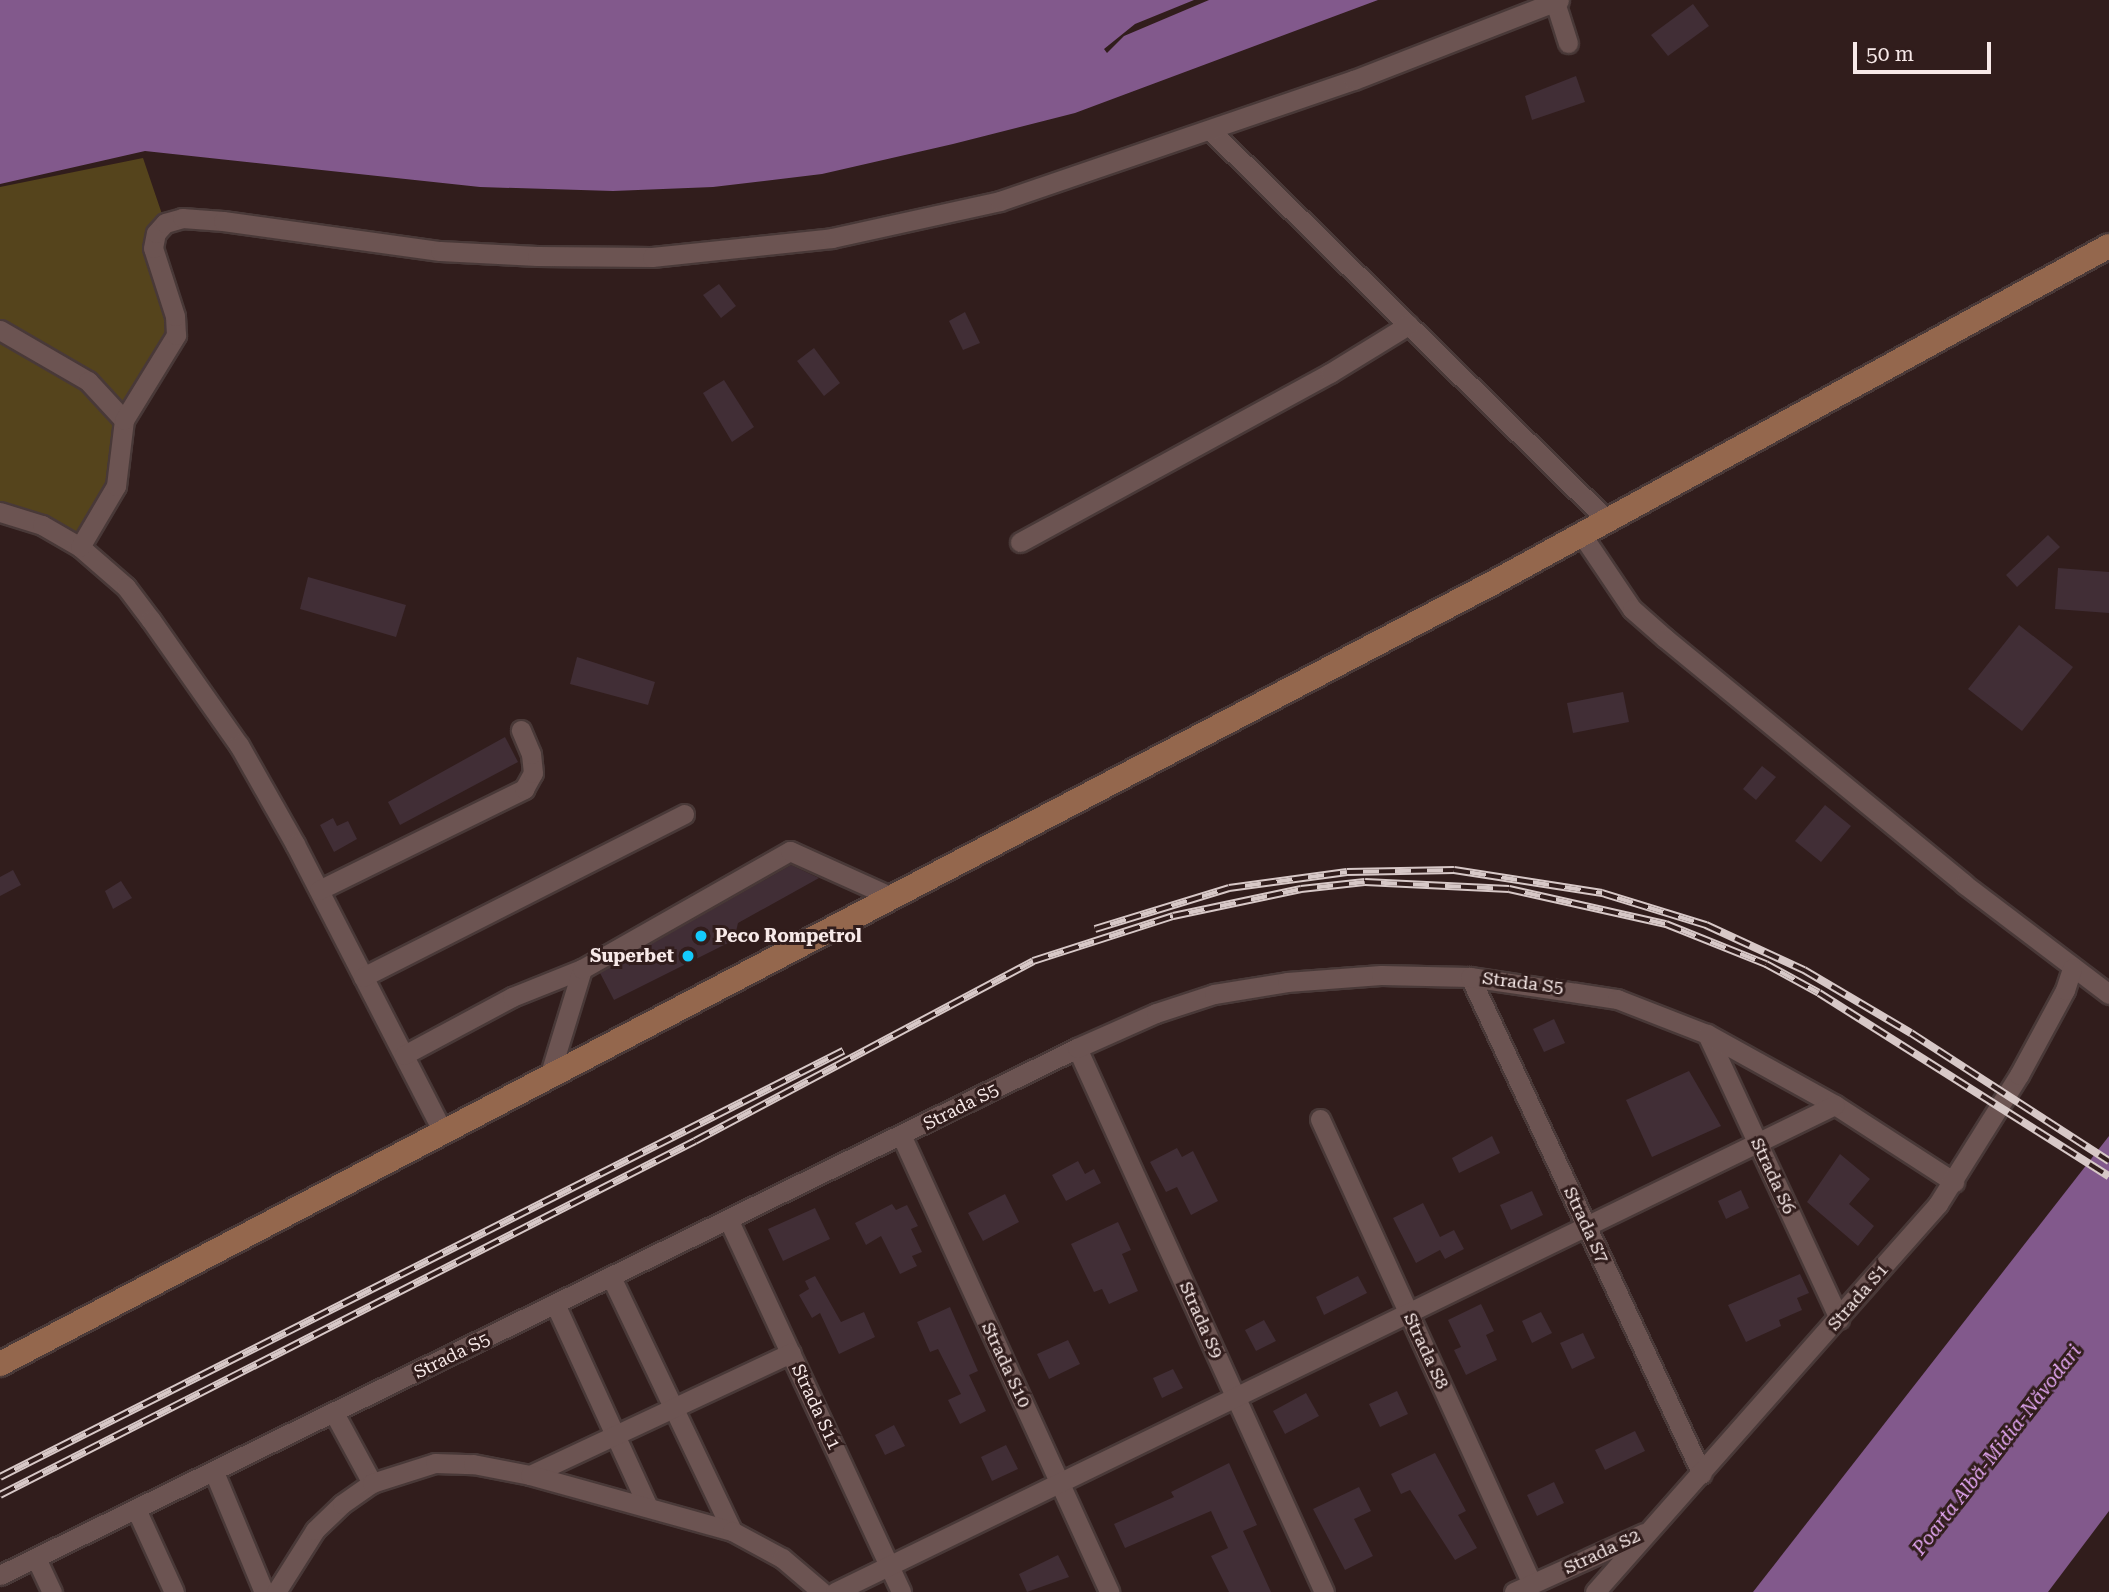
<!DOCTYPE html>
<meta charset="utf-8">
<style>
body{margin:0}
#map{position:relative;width:2109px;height:1592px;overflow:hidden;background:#311d1c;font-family:"Roboto Serif",serif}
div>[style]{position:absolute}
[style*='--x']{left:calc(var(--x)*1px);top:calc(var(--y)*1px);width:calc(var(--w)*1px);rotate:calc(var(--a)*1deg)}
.green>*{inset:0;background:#55441c}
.water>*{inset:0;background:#82598c}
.building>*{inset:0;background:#412e36}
.roads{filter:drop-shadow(2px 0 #493938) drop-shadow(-2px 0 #493938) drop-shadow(0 2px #493938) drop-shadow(0 -2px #493938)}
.minor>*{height:19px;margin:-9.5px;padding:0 9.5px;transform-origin:9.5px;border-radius:9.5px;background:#6c5452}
.major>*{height:24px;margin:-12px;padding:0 12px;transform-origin:12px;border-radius:12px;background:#94674d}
.rail>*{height:8px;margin-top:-4px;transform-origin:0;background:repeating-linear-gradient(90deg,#311d1c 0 16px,#d7c8c7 0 32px);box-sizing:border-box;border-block:2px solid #d7c8c7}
.dots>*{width:19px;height:19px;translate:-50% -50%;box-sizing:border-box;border:4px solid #311d1c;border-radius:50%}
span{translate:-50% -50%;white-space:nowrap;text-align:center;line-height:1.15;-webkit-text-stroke:6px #311d1c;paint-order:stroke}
.poi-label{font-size:18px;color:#f7e9e8;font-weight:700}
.left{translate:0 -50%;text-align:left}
.right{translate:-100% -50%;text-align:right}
.street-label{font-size:18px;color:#f7e9e8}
.water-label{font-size:19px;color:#e5a8f4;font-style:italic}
.scale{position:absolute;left:1853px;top:42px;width:138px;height:32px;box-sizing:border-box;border:4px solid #f7e9e8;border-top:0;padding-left:9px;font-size:21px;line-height:24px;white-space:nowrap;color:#f7e9e8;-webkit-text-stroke:5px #311d1c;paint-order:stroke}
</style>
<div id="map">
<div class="green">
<i style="clip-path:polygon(143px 158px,165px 223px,156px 233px,175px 316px,124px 420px,116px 486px,80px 547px,0 512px,0 187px)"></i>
</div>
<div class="water">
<i style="clip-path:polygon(0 0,1194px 0,1135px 24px,1104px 49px,1107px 53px,1124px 36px,1209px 0,1378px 0,1075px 113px,953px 144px,822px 174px,713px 187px,613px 191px,480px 187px,145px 151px,0 184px)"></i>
<i style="clip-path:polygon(2109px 1136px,2109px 1511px,2048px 1592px,1753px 1592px)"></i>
</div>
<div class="building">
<i style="clip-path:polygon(1693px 4px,1709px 26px,1668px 56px,1651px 35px)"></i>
<i style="clip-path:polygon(1576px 76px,1585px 102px,1532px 120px,1525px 96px)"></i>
<i style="clip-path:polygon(719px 284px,736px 306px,721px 318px,703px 295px)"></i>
<i style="clip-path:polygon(965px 312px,980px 343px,963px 350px,949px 321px)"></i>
<i style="clip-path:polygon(814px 348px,840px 383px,824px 396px,797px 361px)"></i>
<i style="clip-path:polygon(724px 380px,754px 427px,732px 442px,703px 393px)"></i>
<i style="clip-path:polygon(2048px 535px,2060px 547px,2017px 587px,2006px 575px)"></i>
<i style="clip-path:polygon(2058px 568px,2109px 572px,2109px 613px,2055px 609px)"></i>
<i style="clip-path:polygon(308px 577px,406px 605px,396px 637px,300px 609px)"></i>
<i style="clip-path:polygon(2019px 625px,2073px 667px,2022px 731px,1968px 689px)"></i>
<i style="clip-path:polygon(577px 657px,655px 682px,648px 705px,570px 684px)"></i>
<i style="clip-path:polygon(1623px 692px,1629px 722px,1573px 733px,1567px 703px)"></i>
<i style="clip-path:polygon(505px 737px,518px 762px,400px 825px,388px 802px)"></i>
<i style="clip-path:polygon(1762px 766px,1776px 777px,1756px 800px,1743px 789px)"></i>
<i style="clip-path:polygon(1825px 805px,1851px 826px,1821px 862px,1795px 841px)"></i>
<i style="clip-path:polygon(333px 818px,337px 826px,348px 821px,357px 839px,334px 852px,320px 825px)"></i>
<i style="clip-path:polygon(791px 865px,819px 878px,738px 923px,734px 940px,614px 1000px,600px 973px)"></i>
<i style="clip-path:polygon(13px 870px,21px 885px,0 896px,0 877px)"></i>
<i style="clip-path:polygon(121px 881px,132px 898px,113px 909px,105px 891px)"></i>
<i style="clip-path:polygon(1554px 1019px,1565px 1043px,1544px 1052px,1533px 1029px)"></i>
<i style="clip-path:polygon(1689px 1071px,1721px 1126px,1652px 1157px,1626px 1100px)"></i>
<i style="clip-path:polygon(1492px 1136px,1500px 1153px,1459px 1173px,1452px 1158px)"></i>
<i style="clip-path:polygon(1177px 1148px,1182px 1157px,1193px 1151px,1218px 1201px,1191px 1215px,1177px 1187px,1166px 1192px,1150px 1162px)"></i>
<i style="clip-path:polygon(1840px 1154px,1870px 1179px,1849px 1204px,1874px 1226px,1858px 1246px,1807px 1202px)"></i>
<i style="clip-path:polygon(1078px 1161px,1085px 1174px,1094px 1169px,1101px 1183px,1066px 1201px,1052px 1175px)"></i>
<i style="clip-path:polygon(1741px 1190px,1749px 1208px,1726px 1219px,1718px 1201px)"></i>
<i style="clip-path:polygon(1532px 1191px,1543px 1215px,1511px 1230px,1500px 1205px)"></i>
<i style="clip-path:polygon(1005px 1194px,1019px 1222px,983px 1241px,968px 1213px)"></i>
<i style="clip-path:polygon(1423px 1203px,1440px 1237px,1454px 1230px,1464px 1249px,1445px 1259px,1440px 1250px,1416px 1263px,1393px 1218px)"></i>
<i style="clip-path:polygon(892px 1204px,896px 1210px,907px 1205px,918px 1226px,911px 1229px,922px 1252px,912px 1256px,917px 1266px,900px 1274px,881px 1236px,866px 1245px,855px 1223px)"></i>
<i style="clip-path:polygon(815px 1208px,830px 1239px,783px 1261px,768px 1229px)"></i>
<i style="clip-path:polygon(1118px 1222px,1131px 1250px,1122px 1254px,1138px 1291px,1109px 1304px,1102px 1289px,1094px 1292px,1071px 1244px)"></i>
<i style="clip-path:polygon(1800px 1274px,1809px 1293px,1797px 1298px,1802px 1310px,1779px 1320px,1781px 1326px,1746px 1342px,1728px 1305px)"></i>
<i style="clip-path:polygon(815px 1276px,841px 1322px,864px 1312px,875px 1337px,839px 1354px,820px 1313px,812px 1318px,799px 1295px,809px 1289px,805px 1281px)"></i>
<i style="clip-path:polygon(1358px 1276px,1367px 1293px,1324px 1315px,1316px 1297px)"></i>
<i style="clip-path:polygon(1481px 1304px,1494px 1331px,1486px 1335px,1497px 1360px,1466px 1375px,1454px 1350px,1461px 1347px,1448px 1320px)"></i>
<i style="clip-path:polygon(950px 1307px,978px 1371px,969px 1375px,986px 1411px,960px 1424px,948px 1400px,961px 1394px,938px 1349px,930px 1352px,917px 1322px)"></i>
<i style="clip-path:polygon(1541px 1312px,1552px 1333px,1532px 1343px,1522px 1321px)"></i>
<i style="clip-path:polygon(1264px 1320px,1276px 1341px,1256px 1351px,1245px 1330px)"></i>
<i style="clip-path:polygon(1583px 1333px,1595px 1358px,1572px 1369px,1560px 1343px)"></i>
<i style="clip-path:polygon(1068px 1340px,1080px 1364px,1049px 1379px,1037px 1354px)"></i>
<i style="clip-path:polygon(1173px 1369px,1183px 1388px,1162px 1398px,1153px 1378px)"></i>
<i style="clip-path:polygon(1397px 1391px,1408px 1414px,1380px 1427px,1369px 1404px)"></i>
<i style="clip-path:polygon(1306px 1393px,1319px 1416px,1285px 1434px,1273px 1411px)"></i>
<i style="clip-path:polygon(894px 1425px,905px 1446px,885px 1455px,875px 1435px)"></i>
<i style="clip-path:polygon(1635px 1431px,1645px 1451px,1605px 1470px,1595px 1450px)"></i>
<i style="clip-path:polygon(1006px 1445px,1018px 1469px,992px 1481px,981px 1457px)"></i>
<i style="clip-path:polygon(1435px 1453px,1466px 1511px,1458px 1515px,1477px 1548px,1455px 1560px,1410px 1490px,1401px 1494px,1391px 1474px)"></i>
<i style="clip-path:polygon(1229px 1463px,1257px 1525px,1243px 1531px,1271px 1592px,1229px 1592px,1211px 1556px,1228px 1548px,1211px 1511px,1125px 1548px,1114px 1524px,1174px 1497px,1171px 1492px)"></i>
<i style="clip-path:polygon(1554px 1482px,1564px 1503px,1537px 1516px,1527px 1495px)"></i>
<i style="clip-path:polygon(1359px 1487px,1371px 1511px,1354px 1519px,1373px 1556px,1345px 1570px,1313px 1509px)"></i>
<i style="clip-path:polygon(1058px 1555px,1069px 1577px,1027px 1592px,1019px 1574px)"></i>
</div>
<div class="roads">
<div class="minor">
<i style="--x:1555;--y:2;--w:43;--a:72.4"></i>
<i style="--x:1211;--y:131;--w:557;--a:44.49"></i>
<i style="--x:0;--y:330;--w:102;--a:30.1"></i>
<i style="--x:88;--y:381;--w:53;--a:47.3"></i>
<i style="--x:0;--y:512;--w:44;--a:17.2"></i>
<i style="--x:42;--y:525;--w:44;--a:30.1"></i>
<i style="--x:80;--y:547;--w:61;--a:41"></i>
<i style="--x:126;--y:587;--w:41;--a:52.9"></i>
<i style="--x:151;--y:620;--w:153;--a:54.9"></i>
<i style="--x:239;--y:745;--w:114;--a:60.5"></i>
<i style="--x:295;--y:844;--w:324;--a:62.8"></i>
<i style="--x:1582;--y:535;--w:89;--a:56"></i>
<i style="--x:1632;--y:609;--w:44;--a:41.3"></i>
<i style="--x:1665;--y:638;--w:387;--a:39.4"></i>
<i style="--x:1964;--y:884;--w:182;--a:37.2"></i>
<i style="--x:1020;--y:542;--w:353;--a:-28.6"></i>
<i style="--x:1330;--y:373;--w:92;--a:-31.6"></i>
<i style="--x:80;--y:547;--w:71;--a:-59.5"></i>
<i style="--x:116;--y:486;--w:66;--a:-83.1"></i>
<i style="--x:124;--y:420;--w:100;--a:-58.5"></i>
<i style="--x:176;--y:335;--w:19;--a:-93"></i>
<i style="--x:175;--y:316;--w:71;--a:-107.9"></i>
<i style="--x:153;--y:248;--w:15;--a:-79"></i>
<i style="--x:156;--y:233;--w:13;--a:-48"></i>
<i style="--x:165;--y:223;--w:18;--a:-16"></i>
<i style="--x:182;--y:218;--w:41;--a:4.2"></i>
<i style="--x:223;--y:221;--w:219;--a:7.9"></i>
<i style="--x:440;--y:251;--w:97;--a:3"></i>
<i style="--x:537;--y:256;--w:115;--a:0.5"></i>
<i style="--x:652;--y:257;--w:181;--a:-6"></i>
<i style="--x:832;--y:238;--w:172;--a:-12.4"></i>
<i style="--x:1000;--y:201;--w:374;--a:-18.9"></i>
<i style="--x:1354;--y:80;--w:220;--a:-21.3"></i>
<i style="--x:319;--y:890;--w:229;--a:-26.2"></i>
<i style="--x:524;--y:789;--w:18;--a:-61"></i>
<i style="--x:533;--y:773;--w:19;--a:-96"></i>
<i style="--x:531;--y:754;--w:26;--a:-113"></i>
<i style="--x:363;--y:977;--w:360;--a:-26.9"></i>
<i style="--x:1470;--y:977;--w:548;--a:64.98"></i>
<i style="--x:1707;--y:1034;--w:314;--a:65.1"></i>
<i style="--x:1077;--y:1048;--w:597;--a:65.58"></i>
<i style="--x:404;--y:1055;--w:123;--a:-28.2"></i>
<i style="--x:512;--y:997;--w:75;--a:-21.8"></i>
<i style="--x:549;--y:1077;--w:113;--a:-73"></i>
<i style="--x:582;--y:969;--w:239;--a:-29.6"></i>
<i style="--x:790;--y:851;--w:114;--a:24.3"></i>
<i style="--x:1320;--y:1119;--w:511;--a:65.49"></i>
<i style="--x:902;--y:1137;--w:500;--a:65.5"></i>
<i style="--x:729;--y:1221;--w:409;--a:65.1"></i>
<i style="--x:612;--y:1279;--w:279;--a:64.5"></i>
<i style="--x:556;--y:1306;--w:219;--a:65.4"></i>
<i style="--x:334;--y:1413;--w:80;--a:61.5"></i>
<i style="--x:214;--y:1472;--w:130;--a:67.4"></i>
<i style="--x:530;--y:1475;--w:288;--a:-25.1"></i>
<i style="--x:136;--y:1509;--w:91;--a:65.4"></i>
<i style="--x:36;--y:1558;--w:38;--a:65"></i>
<i style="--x:0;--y:1575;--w:1199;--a:-26.07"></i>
<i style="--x:1077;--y:1048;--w:86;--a:-23.9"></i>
<i style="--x:1156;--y:1013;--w:61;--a:-18.1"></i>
<i style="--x:1214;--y:994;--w:74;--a:-9.3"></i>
<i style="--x:1287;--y:982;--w:94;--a:-4.3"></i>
<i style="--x:1381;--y:975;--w:89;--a:1.3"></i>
<i style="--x:1470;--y:977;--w:149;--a:8.5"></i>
<i style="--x:1617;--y:999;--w:97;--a:21.3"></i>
<i style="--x:1707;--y:1034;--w:146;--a:29"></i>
<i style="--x:1835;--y:1105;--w:142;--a:32.9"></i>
<i style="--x:276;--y:1592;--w:73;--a:-57.8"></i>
<i style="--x:315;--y:1530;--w:37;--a:-44"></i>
<i style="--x:342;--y:1504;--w:37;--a:-35"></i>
<i style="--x:372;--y:1483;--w:66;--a:-17.6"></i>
<i style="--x:435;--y:1463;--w:38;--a:2"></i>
<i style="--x:473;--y:1464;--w:58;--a:10.9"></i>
<i style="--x:530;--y:1475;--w:210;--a:15.5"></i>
<i style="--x:732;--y:1531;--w:57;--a:28.4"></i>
<i style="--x:782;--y:1558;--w:52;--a:40.4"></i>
<i style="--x:835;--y:1592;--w:1112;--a:-25.97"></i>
<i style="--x:1514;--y:1592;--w:143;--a:-24.4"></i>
<i style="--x:1595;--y:1592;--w:518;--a:-48.52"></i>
<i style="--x:1938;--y:1204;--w:152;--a:-57.9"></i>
<i style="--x:2019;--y:1075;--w:97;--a:-61.6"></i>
<i style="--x:2065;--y:990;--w:23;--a:-72"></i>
</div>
<div class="major">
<i style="--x:0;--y:1364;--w:1683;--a:-27.62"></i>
<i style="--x:1491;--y:584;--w:704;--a:-28.68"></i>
</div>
</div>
<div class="rail">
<i style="--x:1095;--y:929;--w:140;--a:-17"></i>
<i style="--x:1229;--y:888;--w:119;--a:-7.7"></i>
<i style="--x:1347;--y:872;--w:107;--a:-1.1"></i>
<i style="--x:1454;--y:870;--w:150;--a:8.8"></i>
<i style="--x:1602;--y:893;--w:109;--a:17.1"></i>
<i style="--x:1706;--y:925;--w:108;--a:24.7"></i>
<i style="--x:1804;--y:970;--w:124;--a:30.5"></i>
<i style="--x:1911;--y:1033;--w:236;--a:32.9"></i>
<i style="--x:0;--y:1477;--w:945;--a:-26.81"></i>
<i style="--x:0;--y:1495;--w:780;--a:-26.99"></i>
<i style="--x:695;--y:1141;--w:383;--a:-28"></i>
<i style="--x:1033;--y:961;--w:147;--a:-17.8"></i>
<i style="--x:1173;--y:916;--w:131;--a:-11.9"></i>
<i style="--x:1301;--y:889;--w:64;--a:-6.2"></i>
<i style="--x:1365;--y:882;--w:144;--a:2.8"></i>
<i style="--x:1509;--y:889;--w:161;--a:12.6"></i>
<i style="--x:1666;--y:924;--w:108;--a:21.8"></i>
<i style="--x:1766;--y:964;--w:60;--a:28.7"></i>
<i style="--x:1819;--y:993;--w:343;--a:32.3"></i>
</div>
<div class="dots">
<i style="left:701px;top:936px;background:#14cafb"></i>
<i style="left:688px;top:956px;background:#14cafb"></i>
</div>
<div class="poi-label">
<span class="left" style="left:715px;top:936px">Peco Rompetrol</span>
<span class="right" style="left:674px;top:956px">Superbet</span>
</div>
<div class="street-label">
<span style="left:1523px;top:983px;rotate:7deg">Strada S5</span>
<span style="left:961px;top:1107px;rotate:-27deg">Strada S5</span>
<span style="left:1773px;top:1176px;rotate:65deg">Strada S6</span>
<span style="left:1586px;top:1225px;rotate:65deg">Strada S7</span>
<span style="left:1858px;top:1297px;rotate:-49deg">Strada S1</span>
<span style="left:1201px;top:1320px;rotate:66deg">Strada S9</span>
<span style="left:1426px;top:1351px;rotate:65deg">Strada S8</span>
<span style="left:452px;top:1356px;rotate:-26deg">Strada S5</span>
<span style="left:1006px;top:1365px;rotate:65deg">Strada S10</span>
<span style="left:816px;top:1407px;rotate:65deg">Strada S11</span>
<span style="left:1602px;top:1552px;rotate:-25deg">Strada S2</span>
</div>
<div class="water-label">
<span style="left:1997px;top:1450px;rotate:-52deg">Poarta Albă-Midia-Năvodari</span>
</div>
<div class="scale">50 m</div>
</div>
